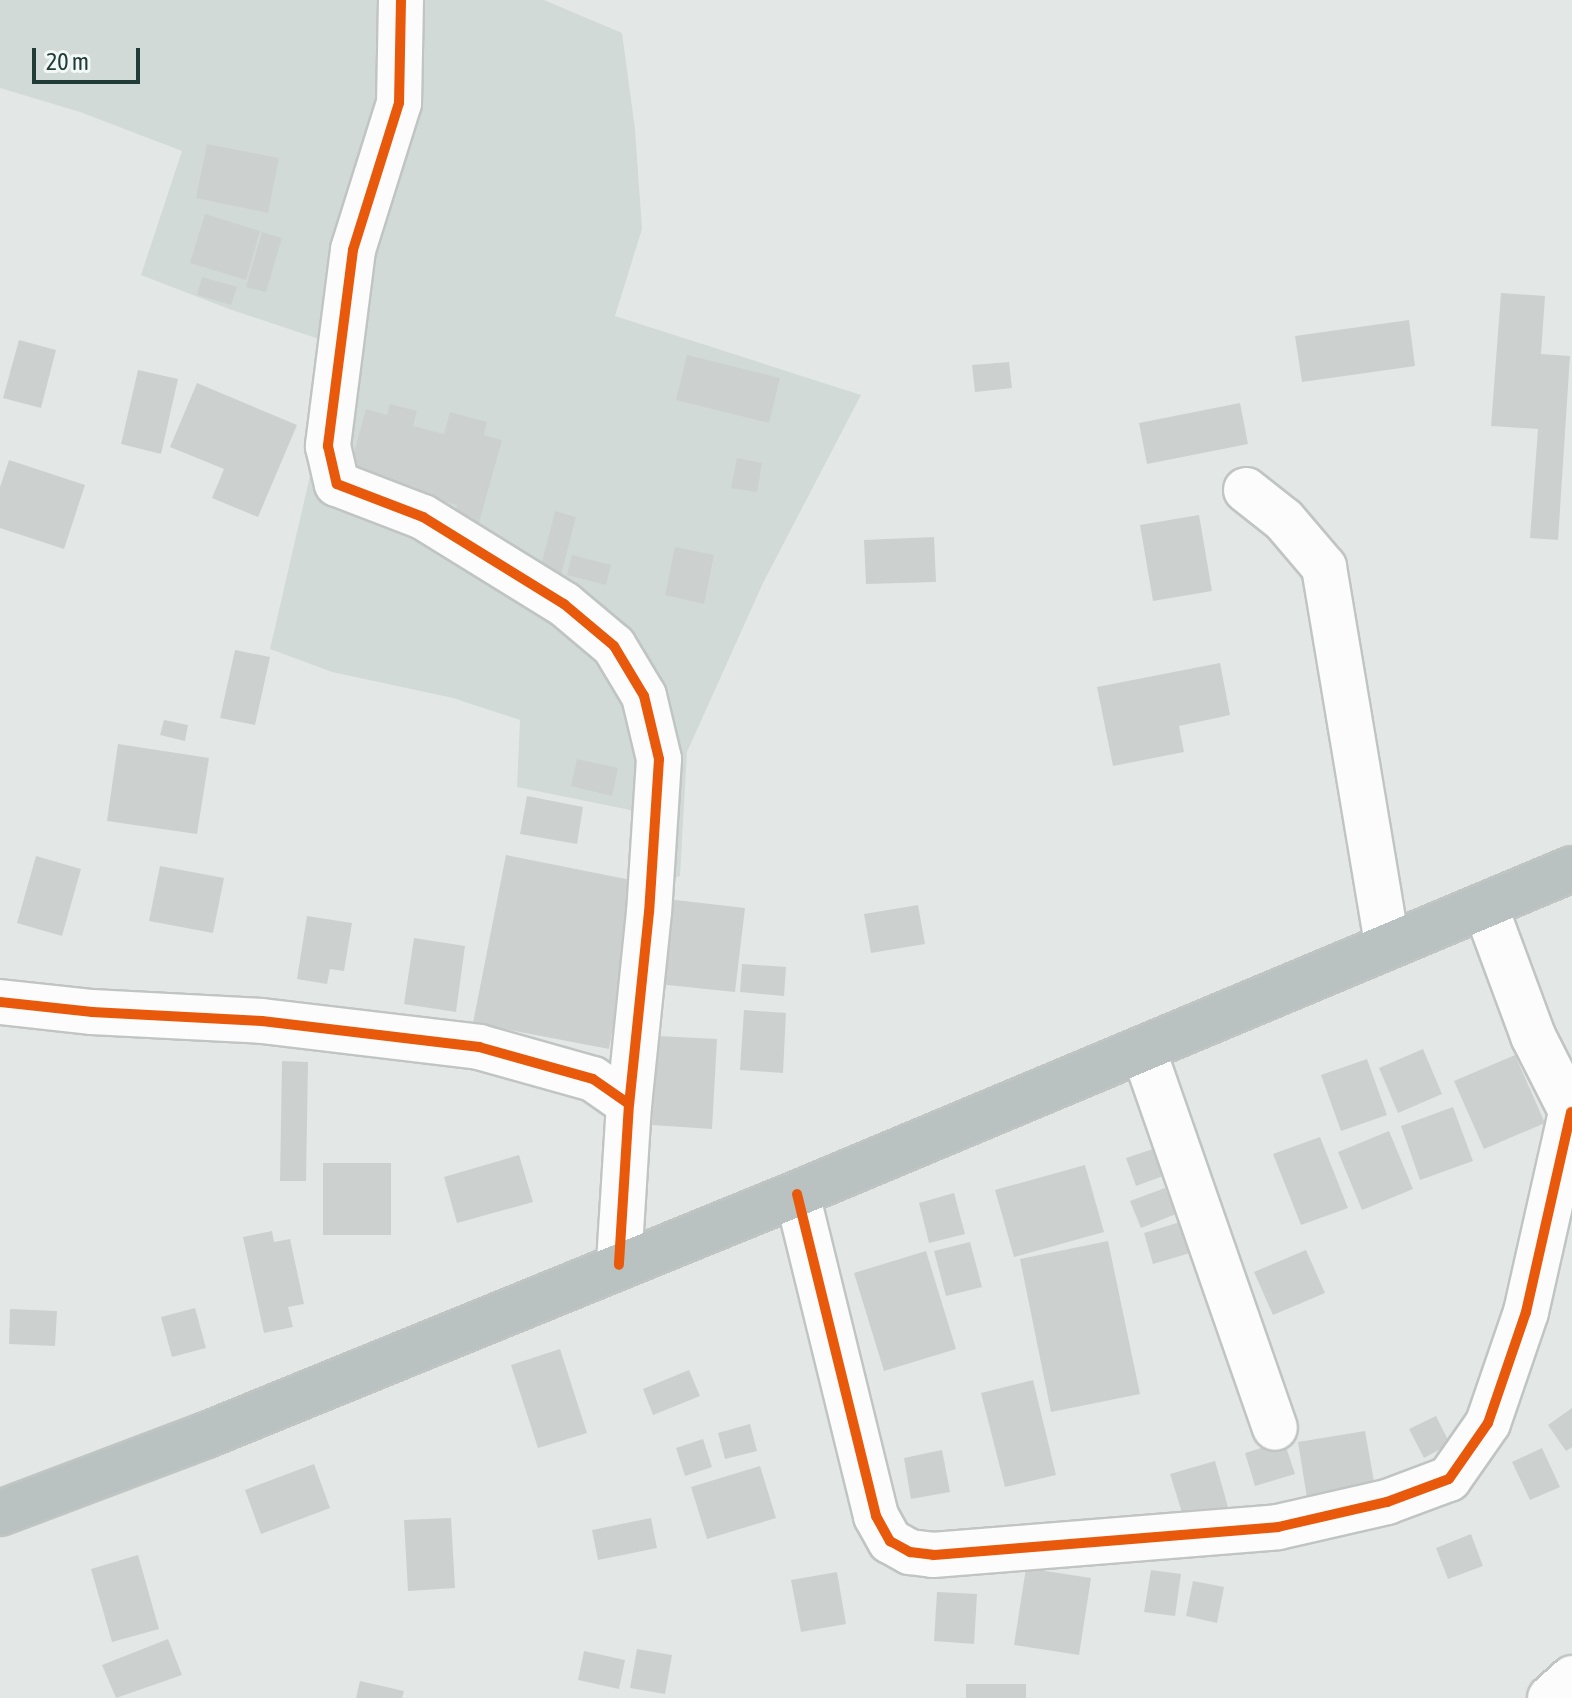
<!DOCTYPE html>
<style>
body{margin:0}
#map{position:relative;width:1572px;height:1698px;overflow:hidden;background:#e3e8e6;font-family:"Asap Condensed",sans-serif}
div>[style]{position:absolute}
[style*='--x']{left:calc(var(--x)*1px);top:calc(var(--y)*1px);width:calc(var(--w)*1px);rotate:calc(var(--a)*1deg)}
.built>*{inset:0;background:#d1dad7}
.building>*{inset:0;background:#ccd1cf}
.roads{filter:drop-shadow(2px 0 #c0c5c3) drop-shadow(-2px 0 #c0c5c3) drop-shadow(0 2px #c0c5c3) drop-shadow(0 -2px #c0c5c3)}
.minor>*{height:44px;margin:-22px;padding:0 22px;transform-origin:22px;border-radius:22px;background:#fbfcfb}
.highway>*{height:44px;margin:-22px;padding:0 22px;transform-origin:22px;border-radius:22px;background:#b9c2c1}
.cycleway>*{height:10px;margin:-5px;padding:0 5px;transform-origin:5px;border-radius:5px;background:#e8590c}
span{translate:-50% -50%;white-space:nowrap;text-align:center;line-height:1.15;-webkit-text-stroke:6px #f1f8f5;paint-order:stroke}
.scale{position:absolute;left:32px;top:48px;width:108px;height:36px;box-sizing:border-box;border:4px solid #213b37;border-top:0;padding-left:10px;font-size:24px;line-height:28px;white-space:nowrap;color:#213b37;-webkit-text-stroke:6px #f1f8f5;paint-order:stroke}
</style>
<div id="map">
<div class="built">
<i style="clip-path:polygon(0 0,544px 0,622px 33px,635px 129px,642px 229px,615px 316px,861px 395px,763px 583px,687px 752px,680px 876px,653px 883px,645px 813px,517px 787px,520px 720px,453px 698px,332px 672px,270px 649px,340px 346px,229px 309px,141px 275px,182px 151px,80px 112px,0 88px)"></i>
</div>
<div class="building">
<i style="clip-path:polygon(207px 144px,279px 158px,268px 213px,196px 198px)"></i>
<i style="clip-path:polygon(205px 214px,260px 231px,246px 280px,190px 263px)"></i>
<i style="clip-path:polygon(262px 232px,282px 238px,266px 292px,246px 287px)"></i>
<i style="clip-path:polygon(202px 277px,237px 287px,231px 305px,197px 295px)"></i>
<i style="clip-path:polygon(1501px 293px,1545px 296px,1541px 354px,1570px 356px,1558px 540px,1530px 538px,1538px 429px,1491px 426px)"></i>
<i style="clip-path:polygon(1409px 320px,1415px 366px,1302px 382px,1295px 336px)"></i>
<i style="clip-path:polygon(19px 340px,56px 350px,41px 408px,3px 398px)"></i>
<i style="clip-path:polygon(687px 355px,780px 378px,769px 423px,676px 400px)"></i>
<i style="clip-path:polygon(1009px 362px,1012px 388px,975px 392px,972px 365px)"></i>
<i style="clip-path:polygon(138px 370px,178px 379px,161px 454px,121px 444px)"></i>
<i style="clip-path:polygon(197px 383px,297px 425px,258px 517px,212px 498px,224px 469px,170px 447px)"></i>
<i style="clip-path:polygon(1240px 403px,1248px 444px,1147px 464px,1139px 423px)"></i>
<i style="clip-path:polygon(390px 404px,417px 411px,413px 426px,444px 434px,450px 412px,487px 422px,484px 435px,502px 440px,477px 530px,452px 523px,457px 505px,348px 475px,366px 409px,387px 415px)"></i>
<i style="clip-path:polygon(737px 458px,762px 463px,757px 492px,731px 488px)"></i>
<i style="clip-path:polygon(9px 460px,85px 485px,64px 549px,0 528px,0 487px)"></i>
<i style="clip-path:polygon(555px 511px,576px 517px,561px 575px,540px 570px)"></i>
<i style="clip-path:polygon(1199px 515px,1212px 591px,1153px 601px,1140px 525px)"></i>
<i style="clip-path:polygon(934px 537px,936px 582px,866px 584px,864px 540px)"></i>
<i style="clip-path:polygon(675px 547px,714px 555px,704px 604px,665px 595px)"></i>
<i style="clip-path:polygon(572px 555px,611px 565px,606px 585px,567px 575px)"></i>
<i style="clip-path:polygon(235px 650px,270px 657px,255px 725px,220px 718px)"></i>
<i style="clip-path:polygon(1220px 663px,1230px 715px,1179px 726px,1184px 752px,1113px 766px,1097px 687px)"></i>
<i style="clip-path:polygon(164px 720px,188px 725px,185px 741px,160px 735px)"></i>
<i style="clip-path:polygon(118px 744px,209px 758px,197px 834px,107px 821px)"></i>
<i style="clip-path:polygon(577px 759px,618px 768px,612px 796px,571px 786px)"></i>
<i style="clip-path:polygon(527px 796px,583px 807px,577px 844px,520px 834px)"></i>
<i style="clip-path:polygon(506px 855px,641px 882px,609px 1049px,473px 1023px)"></i>
<i style="clip-path:polygon(36px 856px,81px 869px,62px 936px,17px 923px)"></i>
<i style="clip-path:polygon(160px 866px,224px 878px,213px 933px,149px 921px)"></i>
<i style="clip-path:polygon(667px 899px,745px 908px,735px 992px,658px 984px)"></i>
<i style="clip-path:polygon(918px 905px,925px 944px,871px 953px,864px 914px)"></i>
<i style="clip-path:polygon(307px 916px,352px 923px,344px 971px,330px 969px,327px 984px,297px 979px)"></i>
<i style="clip-path:polygon(414px 938px,465px 946px,456px 1012px,404px 1004px)"></i>
<i style="clip-path:polygon(742px 964px,786px 967px,784px 996px,740px 992px)"></i>
<i style="clip-path:polygon(744px 1010px,786px 1013px,783px 1073px,740px 1070px)"></i>
<i style="clip-path:polygon(657px 1036px,717px 1039px,712px 1129px,652px 1125px)"></i>
<i style="clip-path:polygon(1423px 1049px,1442px 1094px,1398px 1113px,1379px 1068px)"></i>
<i style="clip-path:polygon(1515px 1055px,1545px 1123px,1484px 1149px,1454px 1081px)"></i>
<i style="clip-path:polygon(1367px 1059px,1387px 1115px,1341px 1131px,1321px 1075px)"></i>
<i style="clip-path:polygon(282px 1061px,308px 1062px,306px 1181px,280px 1181px)"></i>
<i style="clip-path:polygon(1453px 1107px,1473px 1161px,1420px 1180px,1401px 1126px)"></i>
<i style="clip-path:polygon(1389px 1131px,1413px 1189px,1362px 1210px,1338px 1152px)"></i>
<i style="clip-path:polygon(1320px 1137px,1348px 1208px,1301px 1225px,1273px 1154px)"></i>
<i style="clip-path:polygon(1156px 1148px,1166px 1175px,1136px 1186px,1126px 1158px)"></i>
<i style="clip-path:polygon(519px 1155px,533px 1202px,457px 1223px,444px 1177px)"></i>
<i style="clip-path:polygon(323px 1163px,391px 1163px,391px 1235px,323px 1235px)"></i>
<i style="clip-path:polygon(1085px 1165px,1104px 1232px,1014px 1257px,995px 1190px)"></i>
<i style="clip-path:polygon(1165px 1188px,1176px 1214px,1141px 1228px,1130px 1201px)"></i>
<i style="clip-path:polygon(954px 1193px,965px 1234px,929px 1243px,919px 1203px)"></i>
<i style="clip-path:polygon(1187px 1220px,1197px 1251px,1153px 1264px,1144px 1233px)"></i>
<i style="clip-path:polygon(272px 1231px,274px 1242px,290px 1239px,304px 1304px,288px 1307px,293px 1327px,264px 1333px,243px 1237px)"></i>
<i style="clip-path:polygon(1108px 1241px,1140px 1394px,1051px 1412px,1020px 1259px)"></i>
<i style="clip-path:polygon(970px 1242px,982px 1287px,946px 1296px,934px 1251px)"></i>
<i style="clip-path:polygon(1306px 1250px,1325px 1293px,1273px 1315px,1254px 1272px)"></i>
<i style="clip-path:polygon(926px 1251px,956px 1349px,884px 1371px,854px 1273px)"></i>
<i style="clip-path:polygon(195px 1308px,206px 1348px,172px 1357px,161px 1317px)"></i>
<i style="clip-path:polygon(10px 1309px,57px 1311px,55px 1346px,9px 1344px)"></i>
<i style="clip-path:polygon(560px 1349px,587px 1433px,538px 1448px,511px 1365px)"></i>
<i style="clip-path:polygon(689px 1370px,700px 1396px,653px 1415px,643px 1389px)"></i>
<i style="clip-path:polygon(1033px 1380px,1056px 1475px,1005px 1487px,981px 1393px)"></i>
<i style="clip-path:polygon(1572px 1408px,1572px 1447px,1566px 1451px,1548px 1425px)"></i>
<i style="clip-path:polygon(1436px 1416px,1450px 1444px,1424px 1458px,1409px 1429px)"></i>
<i style="clip-path:polygon(750px 1424px,757px 1451px,725px 1459px,718px 1433px)"></i>
<i style="clip-path:polygon(1365px 1431px,1375px 1487px,1307px 1498px,1298px 1442px)"></i>
<i style="clip-path:polygon(703px 1439px,712px 1467px,685px 1476px,676px 1448px)"></i>
<i style="clip-path:polygon(1284px 1441px,1295px 1474px,1255px 1486px,1245px 1453px)"></i>
<i style="clip-path:polygon(1542px 1448px,1560px 1487px,1530px 1500px,1512px 1462px)"></i>
<i style="clip-path:polygon(942px 1450px,950px 1492px,911px 1499px,904px 1458px)"></i>
<i style="clip-path:polygon(1215px 1461px,1228px 1507px,1184px 1519px,1170px 1474px)"></i>
<i style="clip-path:polygon(314px 1464px,330px 1508px,261px 1534px,245px 1490px)"></i>
<i style="clip-path:polygon(760px 1466px,776px 1518px,707px 1539px,691px 1487px)"></i>
<i style="clip-path:polygon(451px 1518px,455px 1588px,408px 1591px,404px 1520px)"></i>
<i style="clip-path:polygon(651px 1518px,657px 1548px,598px 1560px,592px 1530px)"></i>
<i style="clip-path:polygon(1471px 1534px,1483px 1566px,1448px 1579px,1436px 1548px)"></i>
<i style="clip-path:polygon(138px 1555px,159px 1629px,112px 1642px,91px 1569px)"></i>
<i style="clip-path:polygon(1026px 1568px,1091px 1578px,1079px 1655px,1014px 1645px)"></i>
<i style="clip-path:polygon(1151px 1570px,1181px 1574px,1175px 1616px,1144px 1612px)"></i>
<i style="clip-path:polygon(837px 1572px,846px 1624px,801px 1632px,791px 1580px)"></i>
<i style="clip-path:polygon(1193px 1581px,1224px 1587px,1217px 1623px,1186px 1616px)"></i>
<i style="clip-path:polygon(937px 1592px,977px 1594px,974px 1644px,934px 1641px)"></i>
<i style="clip-path:polygon(168px 1639px,182px 1675px,116px 1698px,102px 1665px)"></i>
<i style="clip-path:polygon(637px 1649px,672px 1655px,665px 1694px,630px 1688px)"></i>
<i style="clip-path:polygon(584px 1651px,625px 1660px,619px 1689px,578px 1680px)"></i>
<i style="clip-path:polygon(360px 1681px,404px 1691px,402px 1698px,356px 1698px)"></i>
<i style="clip-path:polygon(966px 1684px,1026px 1684px,1026px 1698px,966px 1698px)"></i>
</div>
<div class="roads">
<div class="minor">
<i style="--x:401;--y:0;--w:103;--a:91.1"></i>
<i style="--x:399;--y:103;--w:154;--a:107.4"></i>
<i style="--x:353;--y:250;--w:198;--a:97.3"></i>
<i style="--x:328;--y:446;--w:39;--a:77"></i>
<i style="--x:337;--y:484;--w:92;--a:21"></i>
<i style="--x:423;--y:517;--w:166;--a:31.7"></i>
<i style="--x:564;--y:604;--w:65;--a:40"></i>
<i style="--x:614;--y:646;--w:58;--a:59"></i>
<i style="--x:644;--y:696;--w:65;--a:76.6"></i>
<i style="--x:659;--y:759;--w:153;--a:93.7"></i>
<i style="--x:649;--y:912;--w:193;--a:95.9"></i>
<i style="--x:1246;--y:490;--w:48;--a:38.3"></i>
<i style="--x:1284;--y:520;--w:62;--a:49.6"></i>
<i style="--x:1324;--y:567;--w:382;--a:80.5"></i>
<i style="--x:1485;--y:906;--w:139;--a:69.7"></i>
<i style="--x:1533;--y:1036;--w:86;--a:63.1"></i>
<i style="--x:0;--y:1002;--w:93;--a:6.2"></i>
<i style="--x:92;--y:1012;--w:170;--a:3"></i>
<i style="--x:262;--y:1021;--w:219;--a:6.8"></i>
<i style="--x:479;--y:1047;--w:118;--a:15.7"></i>
<i style="--x:593;--y:1079;--w:44;--a:34.8"></i>
<i style="--x:629;--y:1104;--w:161;--a:93.6"></i>
<i style="--x:1143;--y:1049;--w:401;--a:70.8"></i>
<i style="--x:797;--y:1194;--w:332;--a:76.2"></i>
<i style="--x:876;--y:1516;--w:29;--a:61"></i>
<i style="--x:890;--y:1541;--w:23;--a:29"></i>
<i style="--x:910;--y:1552;--w:23;--a:7"></i>
<i style="--x:933;--y:1555;--w:346;--a:-4.6"></i>
<i style="--x:1278;--y:1527;--w:112;--a:-12.9"></i>
<i style="--x:1387;--y:1502;--w:66;--a:-20.4"></i>
<i style="--x:1449;--y:1479;--w:68;--a:-55.1"></i>
<i style="--x:1488;--y:1423;--w:117;--a:-71.1"></i>
<i style="--x:1526;--y:1312;--w:205;--a:-77.3"></i>
<i style="--x:1550;--y:1698;--w:30;--a:-42"></i>
</div>
<div class="highway">
<i style="--x:0;--y:1513;--w:218;--a:-20.7"></i>
<i style="--x:204;--y:1436;--w:640;--a:-22.2"></i>
<i style="--x:797;--y:1194;--w:840;--a:-22.75"></i>
</div>
</div>
<div class="cycleway">
<i style="--x:401;--y:0;--w:103;--a:91.1"></i>
<i style="--x:399;--y:103;--w:154;--a:107.4"></i>
<i style="--x:353;--y:250;--w:198;--a:97.3"></i>
<i style="--x:328;--y:446;--w:39;--a:77"></i>
<i style="--x:337;--y:484;--w:92;--a:21"></i>
<i style="--x:423;--y:517;--w:166;--a:31.7"></i>
<i style="--x:564;--y:604;--w:65;--a:40"></i>
<i style="--x:614;--y:646;--w:58;--a:59"></i>
<i style="--x:644;--y:696;--w:65;--a:76.6"></i>
<i style="--x:659;--y:759;--w:153;--a:93.7"></i>
<i style="--x:649;--y:912;--w:193;--a:95.9"></i>
<i style="--x:0;--y:1002;--w:93;--a:6.2"></i>
<i style="--x:92;--y:1012;--w:170;--a:3"></i>
<i style="--x:262;--y:1021;--w:219;--a:6.8"></i>
<i style="--x:479;--y:1047;--w:118;--a:15.7"></i>
<i style="--x:593;--y:1079;--w:44;--a:34.8"></i>
<i style="--x:629;--y:1104;--w:161;--a:93.6"></i>
<i style="--x:797;--y:1194;--w:332;--a:76.2"></i>
<i style="--x:876;--y:1516;--w:29;--a:61"></i>
<i style="--x:890;--y:1541;--w:23;--a:29"></i>
<i style="--x:910;--y:1552;--w:23;--a:7"></i>
<i style="--x:933;--y:1555;--w:346;--a:-4.6"></i>
<i style="--x:1278;--y:1527;--w:112;--a:-12.9"></i>
<i style="--x:1387;--y:1502;--w:66;--a:-20.4"></i>
<i style="--x:1449;--y:1479;--w:68;--a:-55.1"></i>
<i style="--x:1488;--y:1423;--w:117;--a:-71.1"></i>
<i style="--x:1526;--y:1312;--w:205;--a:-77.3"></i>
</div>
<div class="scale">20 m</div>
</div>
